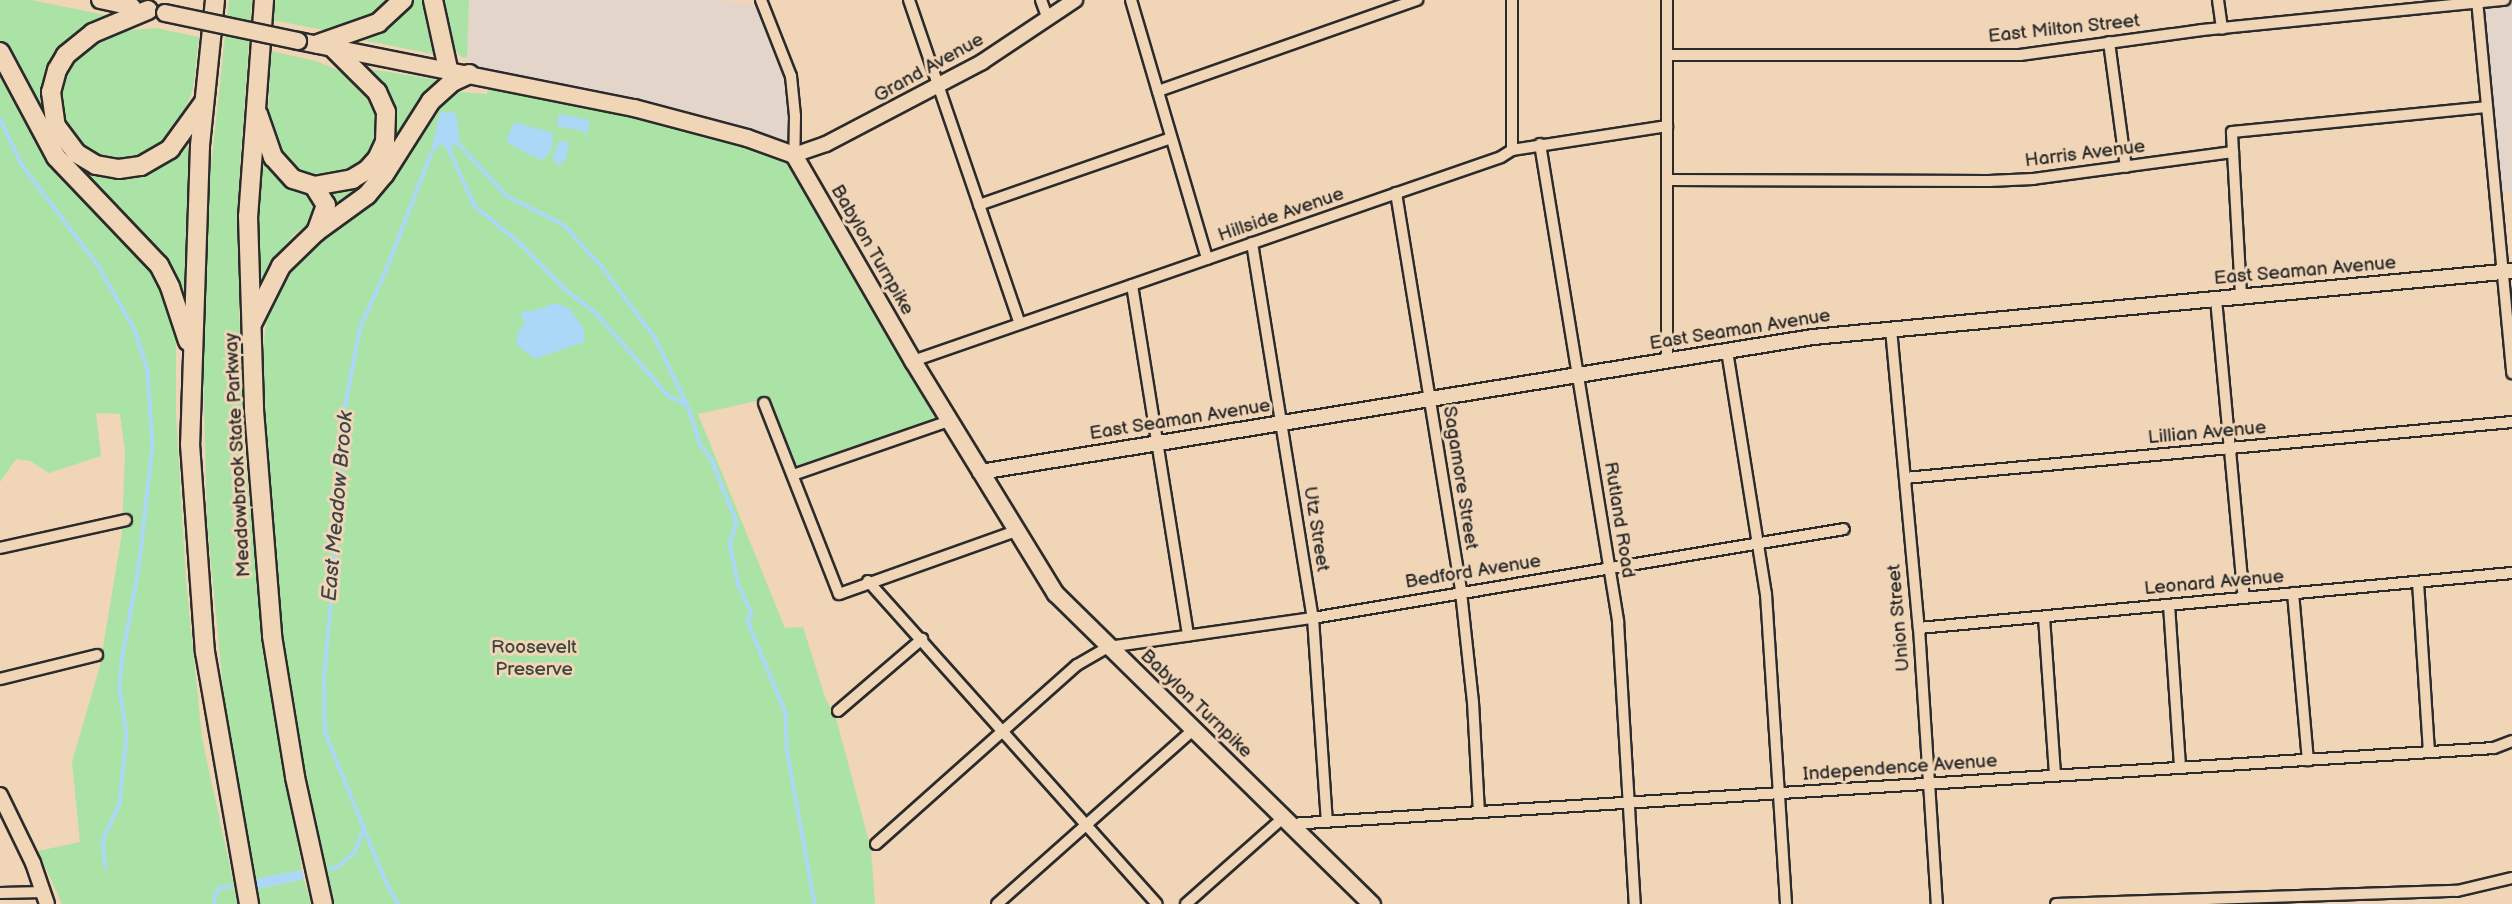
<!DOCTYPE html>
<style>
body{margin:0}
#map{position:relative;width:2512px;height:904px;overflow:hidden;background:#f0d5b7;font-family:"Balsamiq Sans",sans-serif}
div>[style]{position:absolute}
[style*='--x']{left:calc(var(--x)*1px);top:calc(var(--y)*1px);width:calc(var(--w)*1px);rotate:calc(var(--a)*1deg)}
.built>*{inset:0;background:#e4d5cb}
.green>*{inset:0;background:#abe3a7}
.water>*{inset:0;background:#abd8f7}
.stream>*{height:3.5px;margin:-1.75px;padding:0 1.75px;transform-origin:1.75px;border-radius:1.75px;background:#abd8f7}
.roads{filter:drop-shadow(2px 0 #2b2b2b) drop-shadow(-2px 0 #2b2b2b) drop-shadow(0 2px #2b2b2b) drop-shadow(0 -2px #2b2b2b)}
.street>*{height:10px;margin:-5px;padding:0 5px;transform-origin:5px;border-radius:5px;background:#f0d5b7}
.secondary>*{height:14px;margin:-7px;padding:0 7px;transform-origin:7px;border-radius:7px;background:#f0d5b7}
.primary>*{height:16px;margin:-8px;padding:0 8px;transform-origin:8px;border-radius:8px;background:#f0d5b7}
.highway>*{height:18px;margin:-9px;padding:0 9px;transform-origin:9px;border-radius:9px;background:#f0d5b7}
.bridges{filter:drop-shadow(2px 0 #2b2b2b) drop-shadow(-2px 0 #2b2b2b) drop-shadow(0 2px #2b2b2b) drop-shadow(0 -2px #2b2b2b)}
.primary-bridge>*{height:16px;margin:-8px;padding:0 8px;transform-origin:8px;border-radius:8px;background:#f0d5b7}
span{translate:-50% -50%;white-space:nowrap;text-align:center;line-height:1.15;-webkit-text-stroke:6px #f0d5b7;paint-order:stroke}
.street-label{font-size:19px;color:#2b2b2b}
.park-label{font-size:19px;color:#3e473e}
.water-label{font-size:21px;color:#3e454a;font-style:italic}
</style>
<div id="map">
<div class="built">
<i style="clip-path:polygon(469px 0,719px 0,761px 7px,789px 76px,793px 154px,466px 72px)"></i>
<i style="clip-path:polygon(2512px 4px,2512px 192px,2495px 194px,2478px 8px)"></i>
</div>
<div class="green">
<i style="clip-path:polygon(0 0,31px 0,115px 17px,71px 44px,47px 118px,113px 175px,187px 136px,190px 176px,183px 313px,175px 289px,78px 176px,37px 113px,0 41px)"></i>
<i style="clip-path:polygon(229px 0,252px 0,240px 166px,239px 308px,244px 439px,260px 613px,302px 870px,255px 879px,224px 698px,207px 521px,203px 363px,205px 222px)"></i>
<i style="clip-path:polygon(275px 0,396px 0,383px 15px,345px 29px,324px 30px,272px 20px)"></i>
<i style="clip-path:polygon(411px 0,429px 0,438px 55px,352px 38px,400px 16px)"></i>
<i style="clip-path:polygon(440px 0,469px 0,467px 58px,461px 57px,449px 42px)"></i>
<i style="clip-path:polygon(118px 27px,120px 31px,156px 28px,199px 37px,193px 89px,178px 130px,155px 155px,127px 165px,98px 161px,75px 146px,59px 118px,57px 85px,71px 58px)"></i>
<i style="clip-path:polygon(271px 51px,316px 61px,342px 72px,377px 103px,380px 145px,367px 165px,317px 181px,296px 173px,275px 150px,268px 118px)"></i>
<i style="clip-path:polygon(0 64px,50px 161px,93px 211px,145px 259px,160px 280px,172px 310px,176px 342px,176px 415px,186px 581px,202px 738px,238px 904px,62px 904px,38px 851px,80px 842px,72px 762px,100px 666px,122px 533px,125px 451px,120px 414px,96px 413px,101px 456px,49px 473px,30px 461px,16px 459px,0 482px)"></i>
<i style="clip-path:polygon(370px 69px,444px 81px,377px 177px,331px 216px,324px 193px,339px 192px,361px 182px,391px 144px,367px 73px)"></i>
<i style="clip-path:polygon(491px 77px,793px 154px,946px 420px,795px 473px,765px 399px,698px 414px,785px 628px,803px 627px,826px 700px,835px 714px,871px 849px,875px 904px,333px 904px,301px 747px,273px 574px,263px 350px,267px 315px,283px 276px,301px 256px,367px 204px,431px 111px,447px 96px,460px 92px,487px 94px)"></i>
<i style="clip-path:polygon(260px 137px,321px 204px,317px 218px,295px 234px,281px 250px,263px 293px,257px 243px)"></i>
<i style="clip-path:polygon(304px 879px,311px 904px,259px 904px,257px 889px)"></i>
</div>
<div class="water">
<i style="clip-path:polygon(440px 112px,456px 113px,460px 145px,453px 145px,451px 156px,442px 143px,430px 156px)"></i>
<i style="clip-path:polygon(559px 114px,590px 120px,587px 135px,583px 131px,557px 126px)"></i>
<i style="clip-path:polygon(514px 122px,553px 133px,552px 147px,546px 157px,541px 160px,506px 142px)"></i>
<i style="clip-path:polygon(559px 141px,569px 142px,567px 156px,560px 166px,552px 159px)"></i>
<i style="clip-path:polygon(556px 303px,569px 308px,584px 329px,584px 342px,535px 359px,517px 345px,517px 334px,525px 323px,521px 317px,523px 311px,533px 311px)"></i>
<i style="clip-path:polygon(302px 870px,304px 879px,257px 889px,255px 879px)"></i>
</div>
<div class="stream">
<i style="--x:0;--y:118;--w:52;--a:64.9"></i>
<i style="--x:22;--y:165;--w:126;--a:52.8"></i>
<i style="--x:98;--y:265;--w:77;--a:60.4"></i>
<i style="--x:136;--y:332;--w:41;--a:72.9"></i>
<i style="--x:148;--y:371;--w:75;--a:86.2"></i>
<i style="--x:153;--y:446;--w:124;--a:96.5"></i>
<i style="--x:139;--y:569;--w:95;--a:100.4"></i>
<i style="--x:122;--y:662;--w:27;--a:94"></i>
<i style="--x:120;--y:689;--w:48;--a:81.5"></i>
<i style="--x:127;--y:736;--w:68;--a:95.9"></i>
<i style="--x:120;--y:804;--w:40;--a:115"></i>
<i style="--x:103;--y:840;--w:27;--a:84"></i>
<i style="--x:457;--y:142;--w:74;--a:47.2"></i>
<i style="--x:507;--y:196;--w:64;--a:27"></i>
<i style="--x:564;--y:225;--w:58;--a:47.8"></i>
<i style="--x:603;--y:268;--w:89;--a:53.3"></i>
<i style="--x:656;--y:339;--w:72;--a:64.5"></i>
<i style="--x:450;--y:151;--w:60;--a:65.6"></i>
<i style="--x:475;--y:206;--w:61;--a:39.7"></i>
<i style="--x:522;--y:245;--w:64;--a:45.6"></i>
<i style="--x:567;--y:291;--w:35;--a:37"></i>
<i style="--x:595;--y:312;--w:111;--a:48.7"></i>
<i style="--x:668;--y:395;--w:23;--a:29"></i>
<i style="--x:688;--y:406;--w:40;--a:72"></i>
<i style="--x:700;--y:444;--w:20;--a:53"></i>
<i style="--x:712;--y:460;--w:68;--a:68.4"></i>
<i style="--x:737;--y:523;--w:22;--a:108"></i>
<i style="--x:730;--y:544;--w:43;--a:77.9"></i>
<i style="--x:739;--y:586;--w:31;--a:65"></i>
<i style="--x:752;--y:614;--w:9;--a:117"></i>
<i style="--x:748;--y:622;--w:99;--a:67.3"></i>
<i style="--x:786;--y:713;--w:35;--a:88"></i>
<i style="--x:787;--y:748;--w:158;--a:79.8"></i>
<i style="--x:330;--y:869;--w:8;--a:-14"></i>
<i style="--x:338;--y:867;--w:23;--a:-41"></i>
<i style="--x:355;--y:852;--w:27;--a:-70"></i>
<i style="--x:215;--y:904;--w:7;--a:-98"></i>
<i style="--x:214;--y:897;--w:11;--a:-56"></i>
<i style="--x:220;--y:888;--w:10;--a:-6"></i>
<i style="--x:398;--y:904;--w:24;--a:-120"></i>
<i style="--x:386;--y:883;--w:162;--a:-112.1"></i>
<i style="--x:325;--y:733;--w:54;--a:-91.1"></i>
<i style="--x:324;--y:679;--w:176;--a:-84.8"></i>
<i style="--x:340;--y:504;--w:86;--a:-88"></i>
<i style="--x:343;--y:418;--w:92;--a:-79.3"></i>
<i style="--x:360;--y:328;--w:66;--a:-65.8"></i>
<i style="--x:387;--y:268;--w:122;--a:-68.9"></i>
</div>
<div class="roads">
<div class="street">
<i style="--x:761;--y:0;--w:82;--a:68.5"></i>
<i style="--x:791;--y:76;--w:40;--a:84.3"></i>
<i style="--x:795;--y:116;--w:39;--a:91"></i>
<i style="--x:909;--y:0;--w:342;--a:71.1"></i>
<i style="--x:1041;--y:0;--w:20;--a:70"></i>
<i style="--x:1131;--y:0;--w:270;--a:73.6"></i>
<i style="--x:1512;--y:0;--w:150;--a:90"></i>
<i style="--x:2218;--y:0;--w:29;--a:82"></i>
<i style="--x:2477;--y:0;--w:375;--a:84.6"></i>
<i style="--x:2109;--y:42;--w:126;--a:82.3"></i>
<i style="--x:1667;--y:55;--w:353;--a:0"></i>
<i style="--x:2020;--y:55;--w:184;--a:-7.8"></i>
<i style="--x:2202;--y:30;--w:304;--a:-5.7"></i>
<i style="--x:1158;--y:91;--w:275;--a:-19.4"></i>
<i style="--x:1540;--y:144;--w:484;--a:80.7"></i>
<i style="--x:1618;--y:622;--w:283;--a:86.6"></i>
<i style="--x:1667;--y:180;--w:322;--a:0.2"></i>
<i style="--x:1989;--y:181;--w:44;--a:-2.6"></i>
<i style="--x:2033;--y:179;--w:202;--a:-7.7"></i>
<i style="--x:1396;--y:193;--w:404;--a:80.7"></i>
<i style="--x:1461;--y:592;--w:111;--a:83.8"></i>
<i style="--x:1473;--y:702;--w:110;--a:86.9"></i>
<i style="--x:979;--y:205;--w:203;--a:-19.2"></i>
<i style="--x:1252;--y:243;--w:380;--a:80.8"></i>
<i style="--x:1313;--y:618;--w:203;--a:86.1"></i>
<i style="--x:1132;--y:285;--w:355;--a:80.9"></i>
<i style="--x:2241;--y:295;--w:163;--a:-93.2"></i>
<i style="--x:2232;--y:132;--w:255;--a:-5.6"></i>
<i style="--x:2216;--y:299;--w:300;--a:84.7"></i>
<i style="--x:1891;--y:329;--w:300;--a:84.7"></i>
<i style="--x:1919;--y:628;--w:277;--a:86.3"></i>
<i style="--x:1727;--y:351;--w:246;--a:80.9"></i>
<i style="--x:1766;--y:594;--w:311;--a:86.3"></i>
<i style="--x:1667;--y:360;--w:360;--a:-90"></i>
<i style="--x:913;--y:361;--w:622;--a:-19.13"></i>
<i style="--x:1501;--y:157;--w:13;--a:-32"></i>
<i style="--x:1512;--y:150;--w:157;--a:-8.8"></i>
<i style="--x:764;--y:403;--w:205;--a:68.6"></i>
<i style="--x:839;--y:594;--w:188;--a:-19.6"></i>
<i style="--x:793;--y:475;--w:165;--a:-19.1"></i>
<i style="--x:1905;--y:478;--w:610;--a:-5.27"></i>
<i style="--x:0;--y:548;--w:129;--a:-12.5"></i>
<i style="--x:868;--y:581;--w:433;--a:48.2"></i>
<i style="--x:2418;--y:582;--w:170;--a:86.3"></i>
<i style="--x:2293;--y:593;--w:168;--a:84.9"></i>
<i style="--x:2169;--y:605;--w:163;--a:86.1"></i>
<i style="--x:2044;--y:617;--w:159;--a:86"></i>
<i style="--x:1919;--y:628;--w:596;--a:-5.3"></i>
<i style="--x:0;--y:679;--w:100;--a:-13.9"></i>
<i style="--x:838;--y:711;--w:111;--a:-40.6"></i>
<i style="--x:1290;--y:824;--w:1206;--a:-3.61"></i>
<i style="--x:2494;--y:748;--w:19;--a:-21"></i>
<i style="--x:876;--y:844;--w:269;--a:-41.7"></i>
<i style="--x:1077;--y:665;--w:36;--a:-30"></i>
<i style="--x:1108;--y:647;--w:207;--a:-8.1"></i>
<i style="--x:1313;--y:618;--w:538;--a:-9.51"></i>
<i style="--x:0;--y:893;--w:44;--a:-1.3"></i>
<i style="--x:997;--y:904;--w:262;--a:-41.6"></i>
<i style="--x:1186;--y:904;--w:130;--a:-41.6"></i>
<i style="--x:2056;--y:904;--w:401;--a:-1.9"></i>
<i style="--x:2457;--y:891;--w:57;--a:-13.3"></i>
</div>
<div class="secondary">
<i style="--x:794;--y:155;--w:34;--a:-19"></i>
<i style="--x:826;--y:144;--w:176;--a:-27.7"></i>
<i style="--x:982;--y:62;--w:112;--a:-33.7"></i>
<i style="--x:980;--y:472;--w:844;--a:-9.21"></i>
<i style="--x:1813;--y:337;--w:702;--a:-5.39"></i>
<i style="--x:0;--y:795;--w:76;--a:64.1"></i>
<i style="--x:33;--y:863;--w:43;--a:71.1"></i>
</div>
<div class="primary">
<i style="--x:100;--y:0;--w:33;--a:12"></i>
<i style="--x:298;--y:41;--w:343;--a:11.3"></i>
<i style="--x:634;--y:108;--w:117;--a:14.9"></i>
<i style="--x:747;--y:138;--w:50;--a:19.9"></i>
<i style="--x:794;--y:155;--w:238;--a:60"></i>
<i style="--x:913;--y:361;--w:273;--a:58.5"></i>
<i style="--x:1056;--y:594;--w:443;--a:44.5"></i>
</div>
<div class="highway">
<i style="--x:120;--y:0;--w:7;--a:45"></i>
<i style="--x:215;--y:0;--w:147;--a:95.9"></i>
<i style="--x:200;--y:146;--w:298;--a:91.9"></i>
<i style="--x:190;--y:444;--w:209;--a:85.9"></i>
<i style="--x:205;--y:652;--w:256;--a:80.1"></i>
<i style="--x:264;--y:0;--w:217;--a:94.2"></i>
<i style="--x:248;--y:216;--w:194;--a:88.2"></i>
<i style="--x:254;--y:410;--w:227;--a:85.4"></i>
<i style="--x:272;--y:636;--w:143;--a:80.7"></i>
<i style="--x:295;--y:777;--w:130;--a:77.6"></i>
<i style="--x:433;--y:0;--w:71;--a:77.7"></i>
<i style="--x:148;--y:10;--w:60;--a:157.3"></i>
<i style="--x:93;--y:33;--w:35;--a:141"></i>
<i style="--x:66;--y:55;--w:17;--a:121"></i>
<i style="--x:57;--y:70;--w:23;--a:105"></i>
<i style="--x:51;--y:92;--w:34;--a:82"></i>
<i style="--x:56;--y:126;--w:34;--a:53"></i>
<i style="--x:76;--y:153;--w:23;--a:31"></i>
<i style="--x:96;--y:165;--w:23;--a:10"></i>
<i style="--x:119;--y:169;--w:22;--a:-8"></i>
<i style="--x:141;--y:166;--w:34;--a:-30"></i>
<i style="--x:170;--y:149;--w:58;--a:-54.1"></i>
<i style="--x:318;--y:44;--w:64;--a:-19.3"></i>
<i style="--x:378;--y:23;--w:34;--a:-43"></i>
<i style="--x:0;--y:52;--w:119;--a:61.9"></i>
<i style="--x:56;--y:157;--w:149;--a:46.4"></i>
<i style="--x:159;--y:265;--w:25;--a:63"></i>
<i style="--x:170;--y:287;--w:57;--a:71.6"></i>
<i style="--x:258;--y:114;--w:46;--a:70.8"></i>
<i style="--x:273;--y:157;--w:30;--a:48"></i>
<i style="--x:293;--y:179;--w:22;--a:18"></i>
<i style="--x:314;--y:186;--w:39;--a:-10"></i>
<i style="--x:352;--y:179;--w:17;--a:-31"></i>
<i style="--x:367;--y:170;--w:15;--a:-48"></i>
<i style="--x:377;--y:159;--w:19;--a:-65"></i>
<i style="--x:385;--y:142;--w:30;--a:-88"></i>
<i style="--x:386;--y:112;--w:22;--a:-114"></i>
<i style="--x:377;--y:92;--w:62;--a:-135"></i>
<i style="--x:314;--y:186;--w:22;--a:58"></i>
<i style="--x:326;--y:205;--w:29;--a:110"></i>
<i style="--x:253;--y:322;--w:63;--a:-63.4"></i>
<i style="--x:281;--y:266;--w:49;--a:-44.2"></i>
<i style="--x:316;--y:232;--w:63;--a:-36"></i>
<i style="--x:367;--y:195;--w:26;--a:-50"></i>
<i style="--x:384;--y:175;--w:88;--a:-57.6"></i>
<i style="--x:431;--y:101;--w:28;--a:-42"></i>
<i style="--x:452;--y:82;--w:19;--a:-25"></i>
</div>
</div>
<div class="bridges">
<div class="primary-bridge">
<i style="--x:165;--y:13;--w:136;--a:11.9"></i>
</div>
</div>
<div class="street-label">
<span style="left:2064px;top:29px;rotate:-6deg">East Milton Street</span>
<span style="left:929px;top:68px;rotate:-29deg">Grand Avenue</span>
<span style="left:2085px;top:154px;rotate:-7deg">Harris Avenue</span>
<span style="left:1281px;top:215px;rotate:-19deg">Hillside Avenue</span>
<span style="left:872px;top:250px;rotate:60deg">Babylon Turnpike</span>
<span style="left:2305px;top:271px;rotate:-5deg">East Seaman Avenue</span>
<span style="left:1740px;top:330px;rotate:-9deg">East Seaman Avenue</span>
<span style="left:1180px;top:420px;rotate:-9deg">East Seaman Avenue</span>
<span style="left:2207px;top:433px;rotate:-5deg">Lillian Avenue</span>
<span style="left:238px;top:455px;rotate:-93deg">Meadowbrook State Parkway</span>
<span style="left:1460px;top:478px;rotate:81deg">Sagamore Street</span>
<span style="left:1619px;top:520px;rotate:81deg">Rutland Road</span>
<span style="left:1316px;top:529px;rotate:81deg">Utz Street</span>
<span style="left:1473px;top:572px;rotate:-9deg">Bedford Avenue</span>
<span style="left:2214px;top:583px;rotate:-5deg">Leonard Avenue</span>
<span style="left:1899px;top:618px;rotate:-95deg">Union Street</span>
<span style="left:1196px;top:704px;rotate:44deg">Babylon Turnpike</span>
<span style="left:1900px;top:768px;rotate:-4deg">Independence Avenue</span>
</div>
<div class="park-label">
<span style="left:534px;top:659px">Roosevelt<br>Preserve</span>
</div>
<div class="water-label">
<span style="left:338px;top:506px;rotate:-85deg">East Meadow Brook</span>
</div>
</div>
